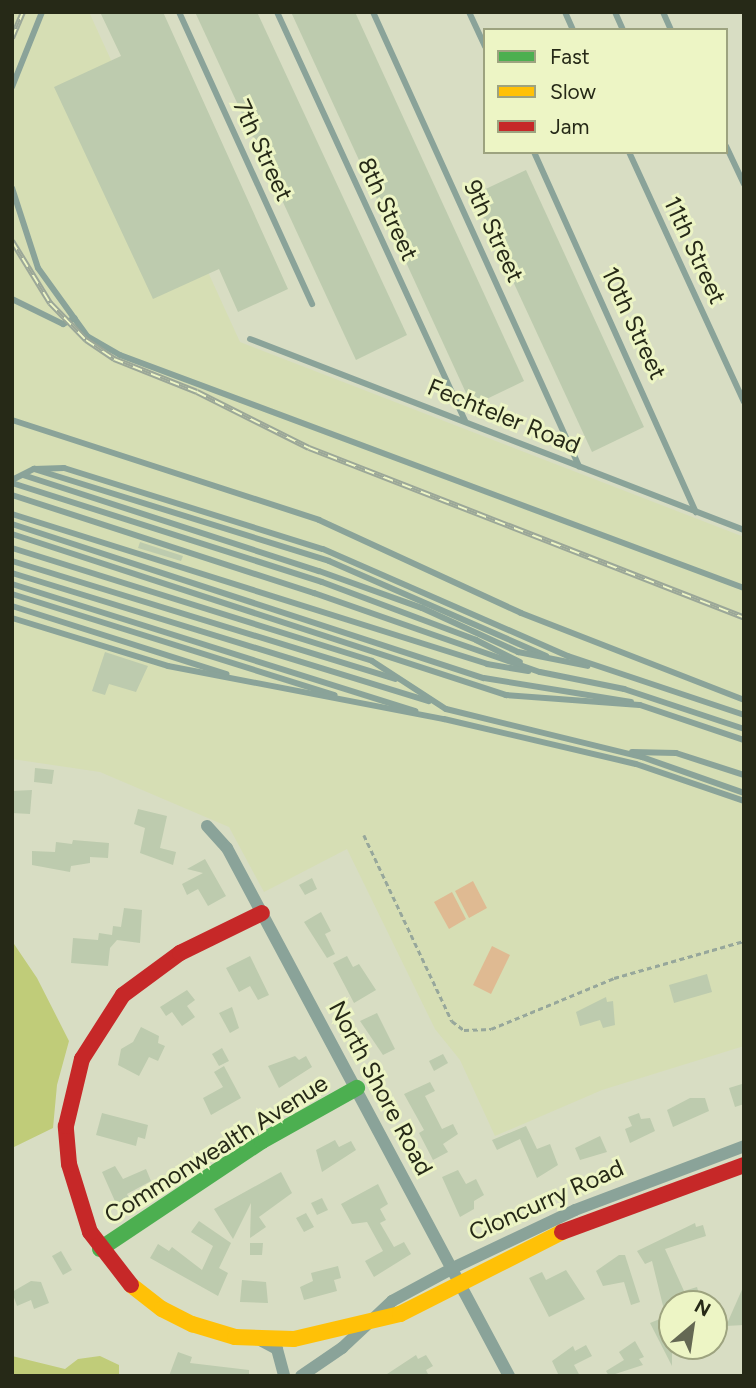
<!DOCTYPE html>
<style>
body{margin:0}
#map{position:relative;width:756px;height:1388px;overflow:hidden;background:#d8ddc3;font-family:Figtree,sans-serif}
div>[style]{position:absolute}
[style*='--x']{left:calc(var(--x)*1px);top:calc(var(--y)*1px);width:calc(var(--w)*1px);rotate:calc(var(--a)*1deg)}
.built>*{inset:0;background:#d6deb4}
.green>*{inset:0;background:#dfba92}
.water>*{inset:0;background:#c0cc79}
.building>*{inset:0;background:#bdcbae}
.path>*{height:2.5px;margin-top:-1.25px;transform-origin:0;background:repeating-linear-gradient(90deg,#97a79b 0 5px,transparent 0 8.5px)}
.lane>*{height:6px;margin:-3px;padding:0 3px;transform-origin:3px;border-radius:3px;background:#8aa399}
.street>*{height:12px;margin:-6px;padding:0 6px;transform-origin:6px;border-radius:6px;background:#8aa399}
.fast>*{height:16px;margin:-8px;padding:0 8px;transform-origin:8px;border-radius:8px;background:#4caf50}
.slow>*{height:16px;margin:-8px;padding:0 8px;transform-origin:8px;border-radius:8px;background:#ffc107}
.jam>*{height:16px;margin:-8px;padding:0 8px;transform-origin:8px;border-radius:8px;background:#c62828}
.rail>*{height:6px;margin-top:-3px;transform-origin:0;background:repeating-linear-gradient(90deg,#edf5c5 0 10px,#9ba798 0 20px);box-sizing:border-box;border-block:2px solid #9ba798}
span{translate:-50% -50%;white-space:nowrap;text-align:center;line-height:1.15;-webkit-text-stroke:6px #edf5c5;paint-order:stroke}
.street-label{font-size:24px;color:#262917}
.frame{position:absolute;inset:0;border:14px solid #262917;pointer-events:none}
.legend{position:absolute;left:483px;top:28px;width:245px;height:126px;box-sizing:border-box;background:#edf5c5;border:2px solid #9da37f;margin:0;padding:9px 12px;list-style:none;font-size:21px;color:#262917}
.legend li{display:flex;align-items:center;gap:14px;height:35px}
.legend b{width:35px;border:2px solid #9da37f}
.north{position:absolute;left:658px;top:1290px;width:70px;height:70px;box-sizing:border-box;background:#edf5c5;border:2px solid #9da37f;border-radius:50%;rotate:29deg;font-size:19px;font-weight:700;line-height:28px;text-align:center;color:#262917}
.north::after{content:'';display:block;margin:auto;width:24px;height:32px;background:#646853;clip-path:polygon(50% 0,100% 100%,50% 72%,0 100%)}
</style>
<div id="map">
<div class="built">
<i style="clip-path:polygon(12px 12px,89px 12px,240px 342px,744px 537px,744px 1046px,602px 1090px,495px 1136px,460px 1060px,435px 1029px,347px 849px,264px 892px,229px 827px,100px 772px,12px 759px)"></i>
</div>
<div class="green">
<i style="clip-path:polygon(473px 881px,487px 908px,469px 918px,455px 891px)"></i>
<i style="clip-path:polygon(452px 892px,466px 919px,449px 929px,434px 902px)"></i>
<i style="clip-path:polygon(492px 946px,510px 955px,491px 994px,473px 985px)"></i>
</div>
<div class="water">
<i style="clip-path:polygon(12px 941px,37px 978px,69px 1041px,57px 1085px,53px 1128px,12px 1148px)"></i>
<i style="clip-path:polygon(12px 1356px,65px 1369px,78px 1359px,100px 1356px,119px 1365px,119px 1374px,12px 1376px)"></i>
</div>
<div class="building">
<i style="clip-path:polygon(100px 12px,163px 12px,288px 289px,238px 312px,219px 269px,153px 299px,54px 87px,121px 56px)"></i>
<i style="clip-path:polygon(195px 12px,257px 12px,407px 335px,356px 360px)"></i>
<i style="clip-path:polygon(291px 12px,355px 12px,524px 381px,472px 406px)"></i>
<i style="clip-path:polygon(526px 170px,644px 427px,592px 452px,473px 195px)"></i>
<i style="clip-path:polygon(140px 542px,183px 556px,181px 561px,138px 548px)"></i>
<i style="clip-path:polygon(105px 652px,148px 666px,136px 692px,109px 684px,105px 695px,92px 691px)"></i>
<i style="clip-path:polygon(35px 768px,54px 770px,52px 784px,34px 782px)"></i>
<i style="clip-path:polygon(32px 790px,30px 814px,12px 813px,12px 791px)"></i>
<i style="clip-path:polygon(138px 809px,167px 816px,160px 848px,176px 852px,173px 865px,140px 853px,145px 828px,134px 824px)"></i>
<i style="clip-path:polygon(73px 840px,109px 843px,108px 858px,90px 857px,90px 863px,71px 866px,70px 872px,32px 865px,32px 851px,55px 852px,56px 842px,72px 844px)"></i>
<i style="clip-path:polygon(205px 859px,226px 896px,208px 906px,198px 889px,187px 895px,182px 884px,203px 873px,187px 869px)"></i>
<i style="clip-path:polygon(312px 878px,317px 889px,305px 895px,299px 885px)"></i>
<i style="clip-path:polygon(124px 908px,142px 910px,140px 943px,117px 940px,110px 948px,108px 966px,71px 963px,73px 938px,98px 940px,99px 933px,112px 935px,113px 926px,121px 927px)"></i>
<i style="clip-path:polygon(321px 912px,331px 931px,325px 934px,335px 954px,327px 958px,304px 922px)"></i>
<i style="clip-path:polygon(250px 956px,269px 995px,258px 1000px,250px 986px,239px 992px,226px 968px)"></i>
<i style="clip-path:polygon(347px 956px,353px 967px,359px 964px,376px 990px,354px 1003px,333px 963px)"></i>
<i style="clip-path:polygon(707px 974px,712px 992px,674px 1003px,669px 985px)"></i>
<i style="clip-path:polygon(187px 990px,195px 1000px,187px 1006px,195px 1017px,182px 1026px,172px 1012px,166px 1016px,160px 1007px)"></i>
<i style="clip-path:polygon(606px 997px,607px 1002px,613px 1001px,615px 1025px,603px 1028px,600px 1020px,580px 1026px,576px 1012px)"></i>
<i style="clip-path:polygon(232px 1007px,239px 1028px,230px 1033px,219px 1013px)"></i>
<i style="clip-path:polygon(377px 1013px,395px 1049px,383px 1055px,360px 1021px)"></i>
<i style="clip-path:polygon(141px 1027px,159px 1036px,158px 1043px,165px 1046px,158px 1061px,149px 1057px,139px 1076px,118px 1065px,121px 1049px,133px 1042px)"></i>
<i style="clip-path:polygon(222px 1048px,229px 1061px,219px 1066px,212px 1054px)"></i>
<i style="clip-path:polygon(443px 1054px,448px 1063px,434px 1071px,429px 1061px)"></i>
<i style="clip-path:polygon(295px 1056px,299px 1060px,306px 1056px,312px 1067px,279px 1088px,268px 1066px)"></i>
<i style="clip-path:polygon(224px 1066px,241px 1098px,211px 1115px,203px 1098px,223px 1087px,214px 1072px)"></i>
<i style="clip-path:polygon(430px 1082px,435px 1091px,425px 1096px,442px 1129px,453px 1124px,458px 1134px,443px 1144px,448px 1152px,433px 1160px,419px 1133px,424px 1130px,404px 1094px)"></i>
<i style="clip-path:polygon(742px 1084px,744px 1104px,735px 1107px,729px 1088px)"></i>
<i style="clip-path:polygon(690px 1098px,705px 1098px,709px 1111px,673px 1127px,667px 1110px)"></i>
<i style="clip-path:polygon(102px 1113px,148px 1125px,145px 1139px,138px 1137px,136px 1146px,96px 1135px)"></i>
<i style="clip-path:polygon(639px 1113px,641px 1119px,650px 1118px,655px 1131px,630px 1143px,625px 1129px,632px 1126px,628px 1117px)"></i>
<i style="clip-path:polygon(526px 1126px,537px 1149px,550px 1144px,558px 1165px,537px 1178px,520px 1139px,497px 1150px,492px 1140px)"></i>
<i style="clip-path:polygon(600px 1136px,607px 1152px,580px 1160px,575px 1148px)"></i>
<i style="clip-path:polygon(335px 1140px,339px 1147px,351px 1141px,356px 1150px,322px 1172px,316px 1150px)"></i>
<i style="clip-path:polygon(115px 1166px,123px 1179px,146px 1169px,151px 1181px,127px 1194px,131px 1202px,118px 1208px,102px 1172px)"></i>
<i style="clip-path:polygon(458px 1170px,466px 1184px,476px 1179px,484px 1195px,474px 1201px,474px 1209px,460px 1217px,442px 1177px)"></i>
<i style="clip-path:polygon(281px 1172px,292px 1193px,259px 1217px,266px 1227px,250px 1238px,251px 1203px,233px 1239px,214px 1209px)"></i>
<i style="clip-path:polygon(378px 1184px,388px 1204px,380px 1209px,386px 1220px,380px 1223px,394px 1247px,404px 1242px,411px 1254px,374px 1277px,365px 1261px,383px 1251px,367px 1222px,352px 1224px,341px 1204px)"></i>
<i style="clip-path:polygon(322px 1198px,328px 1210px,317px 1215px,311px 1203px)"></i>
<i style="clip-path:polygon(306px 1213px,314px 1227px,304px 1232px,296px 1218px)"></i>
<i style="clip-path:polygon(199px 1221px,231px 1243px,219px 1268px,228px 1273px,218px 1296px,150px 1258px,158px 1244px,169px 1251px,172px 1247px,202px 1270px,213px 1246px,191px 1232px)"></i>
<i style="clip-path:polygon(695px 1223px,696px 1227px,703px 1225px,706px 1236px,665px 1249px,684px 1291px,697px 1287px,701px 1301px,672px 1304px,672px 1311px,665px 1314px,652px 1261px,645px 1264px,637px 1251px)"></i>
<i style="clip-path:polygon(250px 1243px,263px 1243px,262px 1255px,250px 1255px)"></i>
<i style="clip-path:polygon(61px 1251px,72px 1270px,63px 1275px,52px 1256px)"></i>
<i style="clip-path:polygon(619px 1255px,625px 1255px,640px 1302px,631px 1305px,624px 1282px,603px 1286px,596px 1271px)"></i>
<i style="clip-path:polygon(338px 1266px,341px 1278px,334px 1280px,337px 1291px,304px 1300px,300px 1287px,313px 1281px,311px 1273px)"></i>
<i style="clip-path:polygon(566px 1270px,585px 1299px,549px 1317px,529px 1278px,542px 1272px,546px 1280px)"></i>
<i style="clip-path:polygon(242px 1280px,266px 1282px,268px 1303px,240px 1302px)"></i>
<i style="clip-path:polygon(31px 1281px,41px 1282px,49px 1303px,34px 1309px,31px 1300px,17px 1306px,12px 1292px)"></i>
<i style="clip-path:polygon(744px 1285px,744px 1325px,726px 1326px)"></i>
<i style="clip-path:polygon(714px 1298px,726px 1330px,714px 1333px)"></i>
<i style="clip-path:polygon(672px 1314px,672px 1366px,650px 1323px)"></i>
<i style="clip-path:polygon(635px 1341px,644px 1357px,639px 1359px,643px 1365px,609px 1376px,606px 1371px,624px 1360px,619px 1352px)"></i>
<i style="clip-path:polygon(586px 1345px,592px 1356px,574px 1365px,580px 1376px,559px 1376px,552px 1361px,573px 1346px,575px 1351px)"></i>
<i style="clip-path:polygon(178px 1352px,192px 1357px,190px 1363px,249px 1370px,249px 1376px,169px 1376px)"></i>
<i style="clip-path:polygon(416px 1355px,418px 1359px,426px 1355px,433px 1366px,426px 1370px,429px 1376px,384px 1376px)"></i>
</div>
<div class="path">
<i style="--x:364;--y:835;--w:206;--a:64.7"></i>
<i style="--x:452;--y:1021;--w:15;--a:37"></i>
<i style="--x:464;--y:1030;--w:27;--a:-2"></i>
<i style="--x:491;--y:1029;--w:133;--a:-22.5"></i>
<i style="--x:614;--y:978;--w:135;--a:-15.9"></i>
</div>
<div class="lane">
<i style="--x:179;--y:12;--w:321;--a:65.5"></i>
<i style="--x:277;--y:12;--w:450;--a:65.3"></i>
<i style="--x:373;--y:12;--w:499;--a:65.6"></i>
<i style="--x:469;--y:12;--w:38;--a:65"></i>
<i style="--x:565;--y:12;--w:20;--a:66"></i>
<i style="--x:615;--y:12;--w:20;--a:66"></i>
<i style="--x:663;--y:12;--w:20;--a:66"></i>
<i style="--x:12;--y:87;--w:81;--a:-68.2"></i>
<i style="--x:726;--y:146;--w:42;--a:64.7"></i>
<i style="--x:534;--y:152;--w:395;--a:65.8"></i>
<i style="--x:629;--y:152;--w:275;--a:65.3"></i>
<i style="--x:12;--y:188;--w:84;--a:72"></i>
<i style="--x:38;--y:268;--w:84;--a:54.2"></i>
<i style="--x:87;--y:336;--w:38;--a:30"></i>
<i style="--x:120;--y:355;--w:666;--a:20.48"></i>
<i style="--x:12;--y:299;--w:57;--a:26.1"></i>
<i style="--x:63;--y:324;--w:13;--a:-27"></i>
<i style="--x:250;--y:339;--w:530;--a:21.14"></i>
<i style="--x:12;--y:420;--w:323;--a:18"></i>
<i style="--x:319;--y:520;--w:222;--a:24.7"></i>
<i style="--x:521;--y:613;--w:239;--a:21.3"></i>
<i style="--x:34;--y:469;--w:309;--a:17.3"></i>
<i style="--x:329;--y:561;--w:237;--a:23.6"></i>
<i style="--x:23;--y:475;--w:311;--a:18"></i>
<i style="--x:319;--y:571;--w:109;--a:19.8"></i>
<i style="--x:422;--y:608;--w:106;--a:24.6"></i>
<i style="--x:518;--y:652;--w:71;--a:11.3"></i>
<i style="--x:12;--y:480;--w:25;--a:-27"></i>
<i style="--x:34;--y:469;--w:30;--a:-2"></i>
<i style="--x:64;--y:468;--w:271;--a:17.4"></i>
<i style="--x:323;--y:549;--w:267;--a:23.6"></i>
<i style="--x:568;--y:656;--w:186;--a:18.5"></i>
<i style="--x:12;--y:483;--w:325;--a:17.7"></i>
<i style="--x:322;--y:582;--w:165;--a:20.6"></i>
<i style="--x:476;--y:640;--w:49;--a:26.6"></i>
<i style="--x:12;--y:495;--w:318;--a:18"></i>
<i style="--x:314;--y:593;--w:239;--a:19.3"></i>
<i style="--x:540;--y:672;--w:86;--a:11.4"></i>
<i style="--x:624;--y:689;--w:126;--a:18.4"></i>
<i style="--x:12;--y:514;--w:498;--a:17.5"></i>
<i style="--x:487;--y:664;--w:42;--a:9.7"></i>
<i style="--x:12;--y:524;--w:496;--a:18.1"></i>
<i style="--x:484;--y:678;--w:149;--a:9.3"></i>
<i style="--x:12;--y:534;--w:520;--a:18.05"></i>
<i style="--x:506;--y:695;--w:134;--a:4.3"></i>
<i style="--x:640;--y:705;--w:110;--a:18.6"></i>
<i style="--x:12;--y:548;--w:377;--a:17.4"></i>
<i style="--x:372;--y:661;--w:88;--a:33"></i>
<i style="--x:446;--y:709;--w:202;--a:13.8"></i>
<i style="--x:642;--y:757;--w:108;--a:19.4"></i>
<i style="--x:12;--y:561;--w:401;--a:17.1"></i>
<i style="--x:12;--y:573;--w:436;--a:17.1"></i>
<i style="--x:12;--y:584;--w:423;--a:17.5"></i>
<i style="--x:12;--y:594;--w:338;--a:17.4"></i>
<i style="--x:12;--y:606;--w:225;--a:17.6"></i>
<i style="--x:12;--y:618;--w:163;--a:17.1"></i>
<i style="--x:168;--y:666;--w:281;--a:10.9"></i>
<i style="--x:444;--y:719;--w:197;--a:13.2"></i>
<i style="--x:636;--y:764;--w:114;--a:18.9"></i>
<i style="--x:632;--y:752;--w:44;--a:1.3"></i>
<i style="--x:676;--y:753;--w:71;--a:17.9"></i>
</div>
<div class="street">
<i style="--x:207;--y:826;--w:30;--a:48"></i>
<i style="--x:227;--y:848;--w:599;--a:61.89"></i>
<i style="--x:262;--y:1341;--w:17;--a:28"></i>
<i style="--x:277;--y:1349;--w:28;--a:75"></i>
<i style="--x:301;--y:1376;--w:50;--a:-34.3"></i>
<i style="--x:342;--y:1348;--w:69;--a:-43.2"></i>
<i style="--x:392;--y:1301;--w:69;--a:-28.4"></i>
<i style="--x:453;--y:1268;--w:135;--a:-25.4"></i>
<i style="--x:575;--y:1210;--w:181;--a:-20.7"></i>
</div>
<div class="fast">
<i style="--x:100;--y:1249;--w:195;--a:-33.7"></i>
<i style="--x:262;--y:1141;--w:109;--a:-29.2"></i>
</div>
<div class="slow">
<i style="--x:131;--y:1285;--w:39;--a:38"></i>
<i style="--x:162;--y:1309;--w:34;--a:27"></i>
<i style="--x:192;--y:1324;--w:45;--a:16.8"></i>
<i style="--x:235;--y:1337;--w:59;--a:1.9"></i>
<i style="--x:294;--y:1339;--w:109;--a:-13.3"></i>
<i style="--x:400;--y:1314;--w:182;--a:-26.8"></i>
</div>
<div class="jam">
<i style="--x:562;--y:1232;--w:194;--a:-20.2"></i>
<i style="--x:131;--y:1285;--w:67;--a:-127.7"></i>
<i style="--x:90;--y:1232;--w:71;--a:-107.2"></i>
<i style="--x:69;--y:1164;--w:38;--a:-95"></i>
<i style="--x:66;--y:1126;--w:69;--a:-76.6"></i>
<i style="--x:82;--y:1059;--w:76;--a:-57.4"></i>
<i style="--x:123;--y:995;--w:71;--a:-36.4"></i>
<i style="--x:180;--y:953;--w:91;--a:-26"></i>
</div>
<div class="rail">
<i style="--x:12;--y:38;--w:28;--a:-67"></i>
<i style="--x:12;--y:241;--w:73;--a:58.5"></i>
<i style="--x:50;--y:303;--w:52;--a:45.8"></i>
<i style="--x:86;--y:340;--w:34;--a:34"></i>
<i style="--x:114;--y:359;--w:89;--a:21.7"></i>
<i style="--x:197;--y:392;--w:125;--a:26.6"></i>
<i style="--x:309;--y:448;--w:467;--a:21.3"></i>
</div>
<div class="street-label">
<span style="left:263px;top:150px;rotate:65deg">7th Street</span>
<span style="left:388px;top:209px;rotate:65deg">8th Street</span>
<span style="left:494px;top:231px;rotate:65deg">9th Street</span>
<span style="left:695px;top:250px;rotate:65deg">11th Street</span>
<span style="left:634px;top:323px;rotate:65deg">10th Street</span>
<span style="left:504px;top:416px;rotate:22deg">Fechteler Road</span>
<span style="left:381px;top:1088px;rotate:62deg">North Shore Road</span>
<span style="left:216px;top:1149px;rotate:-32deg">Commonwealth Avenue</span>
<span style="left:546px;top:1200px;rotate:-24deg">Cloncurry Road</span>
</div>
<div class="frame"></div>
<ul class="legend">
<li><b style="height:9px;background:#4caf50"></b>Fast</li>
<li><b style="height:9px;background:#ffc107"></b>Slow</li>
<li><b style="height:9px;background:#c62828"></b>Jam</li>
</ul>
<div class="north">N</div>
</div>
